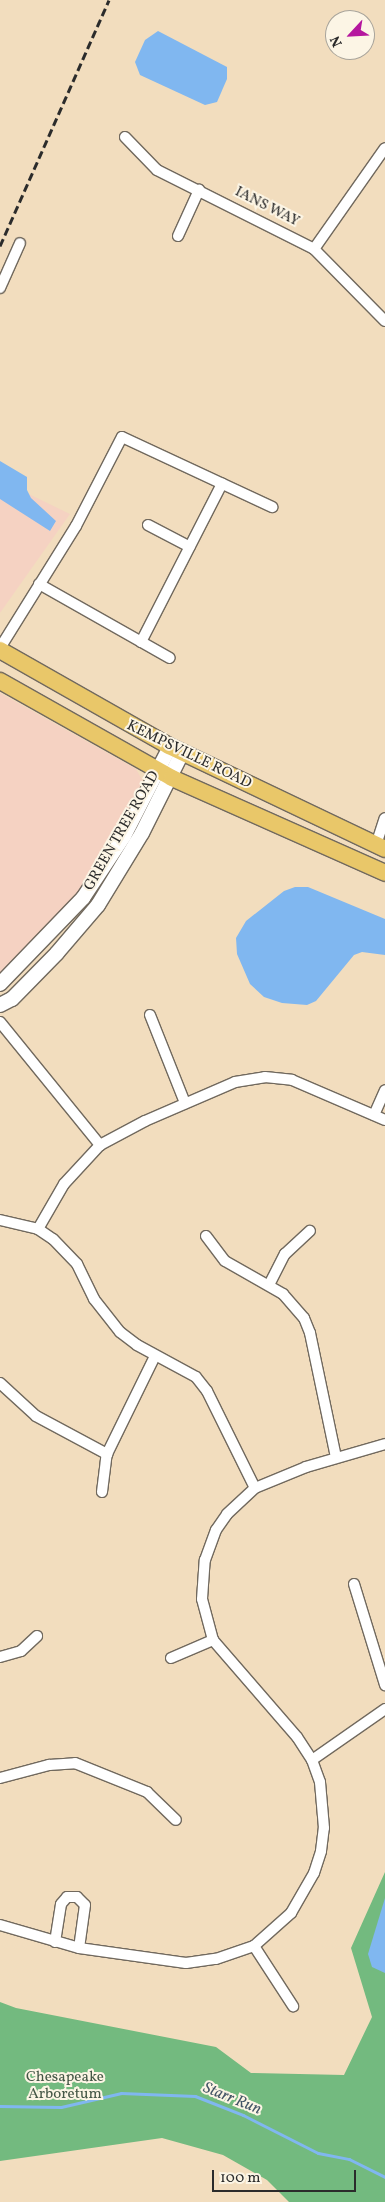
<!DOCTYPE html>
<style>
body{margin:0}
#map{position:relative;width:385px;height:2202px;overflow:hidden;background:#f2ddbe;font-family:Vollkorn,serif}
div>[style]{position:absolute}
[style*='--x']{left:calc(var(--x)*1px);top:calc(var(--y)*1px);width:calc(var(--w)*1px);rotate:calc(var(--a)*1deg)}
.built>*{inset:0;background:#f5d2c2}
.forest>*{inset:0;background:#73ba7f}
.water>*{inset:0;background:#80b7f0}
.stream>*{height:3px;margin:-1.5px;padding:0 1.5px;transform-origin:1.5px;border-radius:1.5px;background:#80b7f0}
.roads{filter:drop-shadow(1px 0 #71695e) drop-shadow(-1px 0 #71695e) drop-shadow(0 1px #71695e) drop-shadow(0 -1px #71695e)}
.minor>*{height:10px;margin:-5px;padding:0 5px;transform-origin:5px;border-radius:5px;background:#fff}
.tertiary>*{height:14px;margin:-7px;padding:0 7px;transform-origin:7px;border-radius:7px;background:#fff}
.primary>*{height:16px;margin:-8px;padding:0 8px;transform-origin:8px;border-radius:8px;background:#e9c769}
.rail>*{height:3px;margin-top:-1.5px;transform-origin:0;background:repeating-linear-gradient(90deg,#2b2b2b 0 8px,transparent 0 12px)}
span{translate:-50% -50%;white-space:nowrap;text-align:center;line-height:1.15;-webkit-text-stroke:4px #fcf5e5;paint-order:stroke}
.street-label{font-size:15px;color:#2b2b2b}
.park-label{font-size:15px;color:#445746}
.water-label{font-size:16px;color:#456;font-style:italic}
.north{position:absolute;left:325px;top:10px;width:50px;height:50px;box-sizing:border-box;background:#fcf5e5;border:1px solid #a8a49b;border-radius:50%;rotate:245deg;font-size:14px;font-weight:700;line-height:20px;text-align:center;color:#2b2b2b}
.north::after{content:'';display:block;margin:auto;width:18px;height:22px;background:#b5179e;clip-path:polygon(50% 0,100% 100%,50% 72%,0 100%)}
.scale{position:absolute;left:212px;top:2170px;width:144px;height:22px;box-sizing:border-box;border:2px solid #2b2b2b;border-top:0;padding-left:6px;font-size:15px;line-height:18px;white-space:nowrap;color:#2b2b2b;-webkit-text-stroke:4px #fcf5e5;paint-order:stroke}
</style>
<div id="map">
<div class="built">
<i style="clip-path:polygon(0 480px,70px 514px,0 613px)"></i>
<i style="clip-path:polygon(0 693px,136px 769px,144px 783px,131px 811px,73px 899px,0 974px)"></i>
</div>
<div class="forest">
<i style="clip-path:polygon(385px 1872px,385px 2202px,289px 2202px,267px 2180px,223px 2155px,162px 2138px,0 2161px,0 2002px,16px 2008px,216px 2047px,251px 2073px,344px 2075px,372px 2017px,351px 1948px)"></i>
</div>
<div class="water">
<i style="clip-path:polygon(158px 31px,227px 67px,227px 79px,217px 102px,205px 105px,140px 75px,135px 62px,145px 40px)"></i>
<i style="clip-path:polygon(0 461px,27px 477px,27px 490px,31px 498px,56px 521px,50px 531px,0 499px)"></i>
<i style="clip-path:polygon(295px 887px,308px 887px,385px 919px,385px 955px,362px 952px,354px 955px,316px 1001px,307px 1005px,282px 1003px,264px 997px,250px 984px,237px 954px,236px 938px,246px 921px,284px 891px)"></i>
<i style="clip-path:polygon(385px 1898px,385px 1973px,372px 1967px,368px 1954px)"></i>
</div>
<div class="stream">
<i style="--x:0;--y:2106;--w:61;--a:0.9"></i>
<i style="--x:61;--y:2107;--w:62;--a:-13.1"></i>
<i style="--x:121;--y:2093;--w:74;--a:2.3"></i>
<i style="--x:195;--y:2096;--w:52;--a:21.6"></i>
<i style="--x:243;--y:2115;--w:84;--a:26.9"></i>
<i style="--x:318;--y:2153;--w:32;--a:11"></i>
<i style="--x:349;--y:2159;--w:40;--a:26.6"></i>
</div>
<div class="roads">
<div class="minor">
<i style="--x:125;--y:137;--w:46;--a:45.9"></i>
<i style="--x:157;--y:170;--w:176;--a:26.7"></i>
<i style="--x:314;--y:249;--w:101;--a:45.4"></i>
<i style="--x:178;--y:236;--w:51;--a:-65.5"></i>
<i style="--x:314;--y:249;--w:123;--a:-54.9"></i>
<i style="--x:0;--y:288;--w:49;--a:-66"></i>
<i style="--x:148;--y:525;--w:47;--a:27.6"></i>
<i style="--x:39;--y:584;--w:150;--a:29.5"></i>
<i style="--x:141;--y:642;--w:178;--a:-62.9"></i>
<i style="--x:0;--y:648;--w:144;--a:-58.1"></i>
<i style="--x:76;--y:526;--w:100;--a:-62.7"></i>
<i style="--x:122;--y:437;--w:166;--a:25"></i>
<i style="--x:376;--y:845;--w:28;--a:-72"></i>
<i style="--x:150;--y:1015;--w:95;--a:68.3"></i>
<i style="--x:0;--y:1022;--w:159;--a:50.9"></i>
<i style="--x:374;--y:1115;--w:27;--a:-66"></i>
<i style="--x:0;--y:1220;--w:39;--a:13"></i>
<i style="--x:38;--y:1229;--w:18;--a:34"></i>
<i style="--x:53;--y:1239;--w:35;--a:46"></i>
<i style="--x:77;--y:1264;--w:39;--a:64"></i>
<i style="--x:94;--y:1299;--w:42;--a:51.8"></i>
<i style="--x:120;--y:1332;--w:21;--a:37"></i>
<i style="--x:137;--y:1345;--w:67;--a:28.5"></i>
<i style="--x:196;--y:1377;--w:18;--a:52"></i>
<i style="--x:207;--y:1391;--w:108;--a:63.7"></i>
<i style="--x:38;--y:1229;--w:52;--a:-60"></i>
<i style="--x:64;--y:1184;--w:53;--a:-47.3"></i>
<i style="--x:100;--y:1145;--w:51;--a:-28.1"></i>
<i style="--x:145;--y:1121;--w:98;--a:-23.4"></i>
<i style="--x:235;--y:1082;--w:30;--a:-9"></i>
<i style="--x:265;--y:1077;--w:27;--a:6"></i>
<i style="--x:292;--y:1080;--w:101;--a:23.3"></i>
<i style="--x:206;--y:1236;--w:31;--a:53"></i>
<i style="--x:225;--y:1261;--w:67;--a:29.6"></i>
<i style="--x:283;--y:1294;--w:32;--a:49"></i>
<i style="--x:304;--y:1318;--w:16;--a:68"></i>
<i style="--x:310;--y:1333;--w:127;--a:78.2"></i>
<i style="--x:269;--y:1285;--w:35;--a:-63"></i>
<i style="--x:285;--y:1254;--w:34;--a:-43"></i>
<i style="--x:0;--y:1383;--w:49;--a:42.5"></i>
<i style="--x:36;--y:1416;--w:81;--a:28.2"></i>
<i style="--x:102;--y:1492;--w:38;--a:-83"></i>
<i style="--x:107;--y:1454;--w:109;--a:-63.9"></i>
<i style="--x:354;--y:1584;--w:106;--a:72.9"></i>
<i style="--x:0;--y:1657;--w:22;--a:-16"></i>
<i style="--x:21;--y:1651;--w:22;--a:-43"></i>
<i style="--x:171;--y:1658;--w:46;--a:-23.2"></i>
<i style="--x:312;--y:1760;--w:89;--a:-34.9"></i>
<i style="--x:0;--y:1778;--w:51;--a:-14.9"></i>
<i style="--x:49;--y:1765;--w:26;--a:-4"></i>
<i style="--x:75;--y:1763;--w:78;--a:21.9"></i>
<i style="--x:147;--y:1792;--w:40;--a:44"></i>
<i style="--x:0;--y:1925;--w:82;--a:16.2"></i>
<i style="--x:79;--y:1948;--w:108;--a:8"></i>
<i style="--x:186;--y:1963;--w:30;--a:-8"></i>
<i style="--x:216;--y:1959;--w:40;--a:-18.9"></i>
<i style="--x:254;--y:1946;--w:50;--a:-41.7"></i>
<i style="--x:291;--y:1913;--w:46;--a:-60.1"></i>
<i style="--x:314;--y:1873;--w:23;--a:-72"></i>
<i style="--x:321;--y:1851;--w:23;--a:-83"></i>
<i style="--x:324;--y:1828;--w:46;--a:-95"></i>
<i style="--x:320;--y:1782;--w:23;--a:-110"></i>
<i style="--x:312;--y:1760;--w:27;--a:-123"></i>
<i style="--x:297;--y:1737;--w:128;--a:-130.9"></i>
<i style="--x:213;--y:1640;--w:42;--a:-105"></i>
<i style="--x:202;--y:1599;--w:39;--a:-86"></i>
<i style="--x:205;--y:1560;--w:32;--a:-70"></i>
<i style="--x:216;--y:1530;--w:19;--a:-55"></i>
<i style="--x:227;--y:1514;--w:38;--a:-43"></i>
<i style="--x:255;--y:1488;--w:55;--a:-22.4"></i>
<i style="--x:306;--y:1467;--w:82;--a:-16.2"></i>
<i style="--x:55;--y:1942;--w:38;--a:-81"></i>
<i style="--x:61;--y:1904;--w:9;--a:-49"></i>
<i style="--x:67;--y:1897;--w:10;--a:0"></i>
<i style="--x:77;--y:1897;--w:11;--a:45"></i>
<i style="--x:85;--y:1905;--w:43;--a:97.9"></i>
<i style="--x:254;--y:1946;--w:72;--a:57"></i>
</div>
<div class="tertiary">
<i style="--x:0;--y:984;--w:120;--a:-46"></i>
<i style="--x:83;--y:898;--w:74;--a:-56.5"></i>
<i style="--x:124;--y:836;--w:100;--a:-62.7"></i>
<i style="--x:0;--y:1005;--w:13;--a:-27"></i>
<i style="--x:12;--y:999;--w:64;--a:-45.6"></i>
<i style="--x:57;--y:953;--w:63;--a:-49.5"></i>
<i style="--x:98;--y:905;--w:84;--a:-58.6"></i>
<i style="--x:142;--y:833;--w:89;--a:-63.4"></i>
</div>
<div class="primary">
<i style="--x:0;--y:650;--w:194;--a:29.6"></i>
<i style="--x:169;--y:746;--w:239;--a:25.5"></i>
<i style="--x:0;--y:681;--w:197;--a:29.4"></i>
<i style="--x:172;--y:778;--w:233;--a:24"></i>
</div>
</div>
<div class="rail">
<i style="--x:0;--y:246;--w:269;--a:-66.1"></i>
</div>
<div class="street-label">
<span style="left:267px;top:207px;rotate:27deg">IANS WAY</span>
<span style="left:189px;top:755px;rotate:26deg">KEMPSVILLE ROAD</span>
<span style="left:122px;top:831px;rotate:-60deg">GREEN TREE ROAD</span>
</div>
<div class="park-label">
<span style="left:65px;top:2086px">Chesapeake<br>Arboretum</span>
</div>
<div class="water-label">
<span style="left:232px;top:2099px;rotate:22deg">Starr Run</span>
</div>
<div class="north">N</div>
<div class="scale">100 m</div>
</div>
